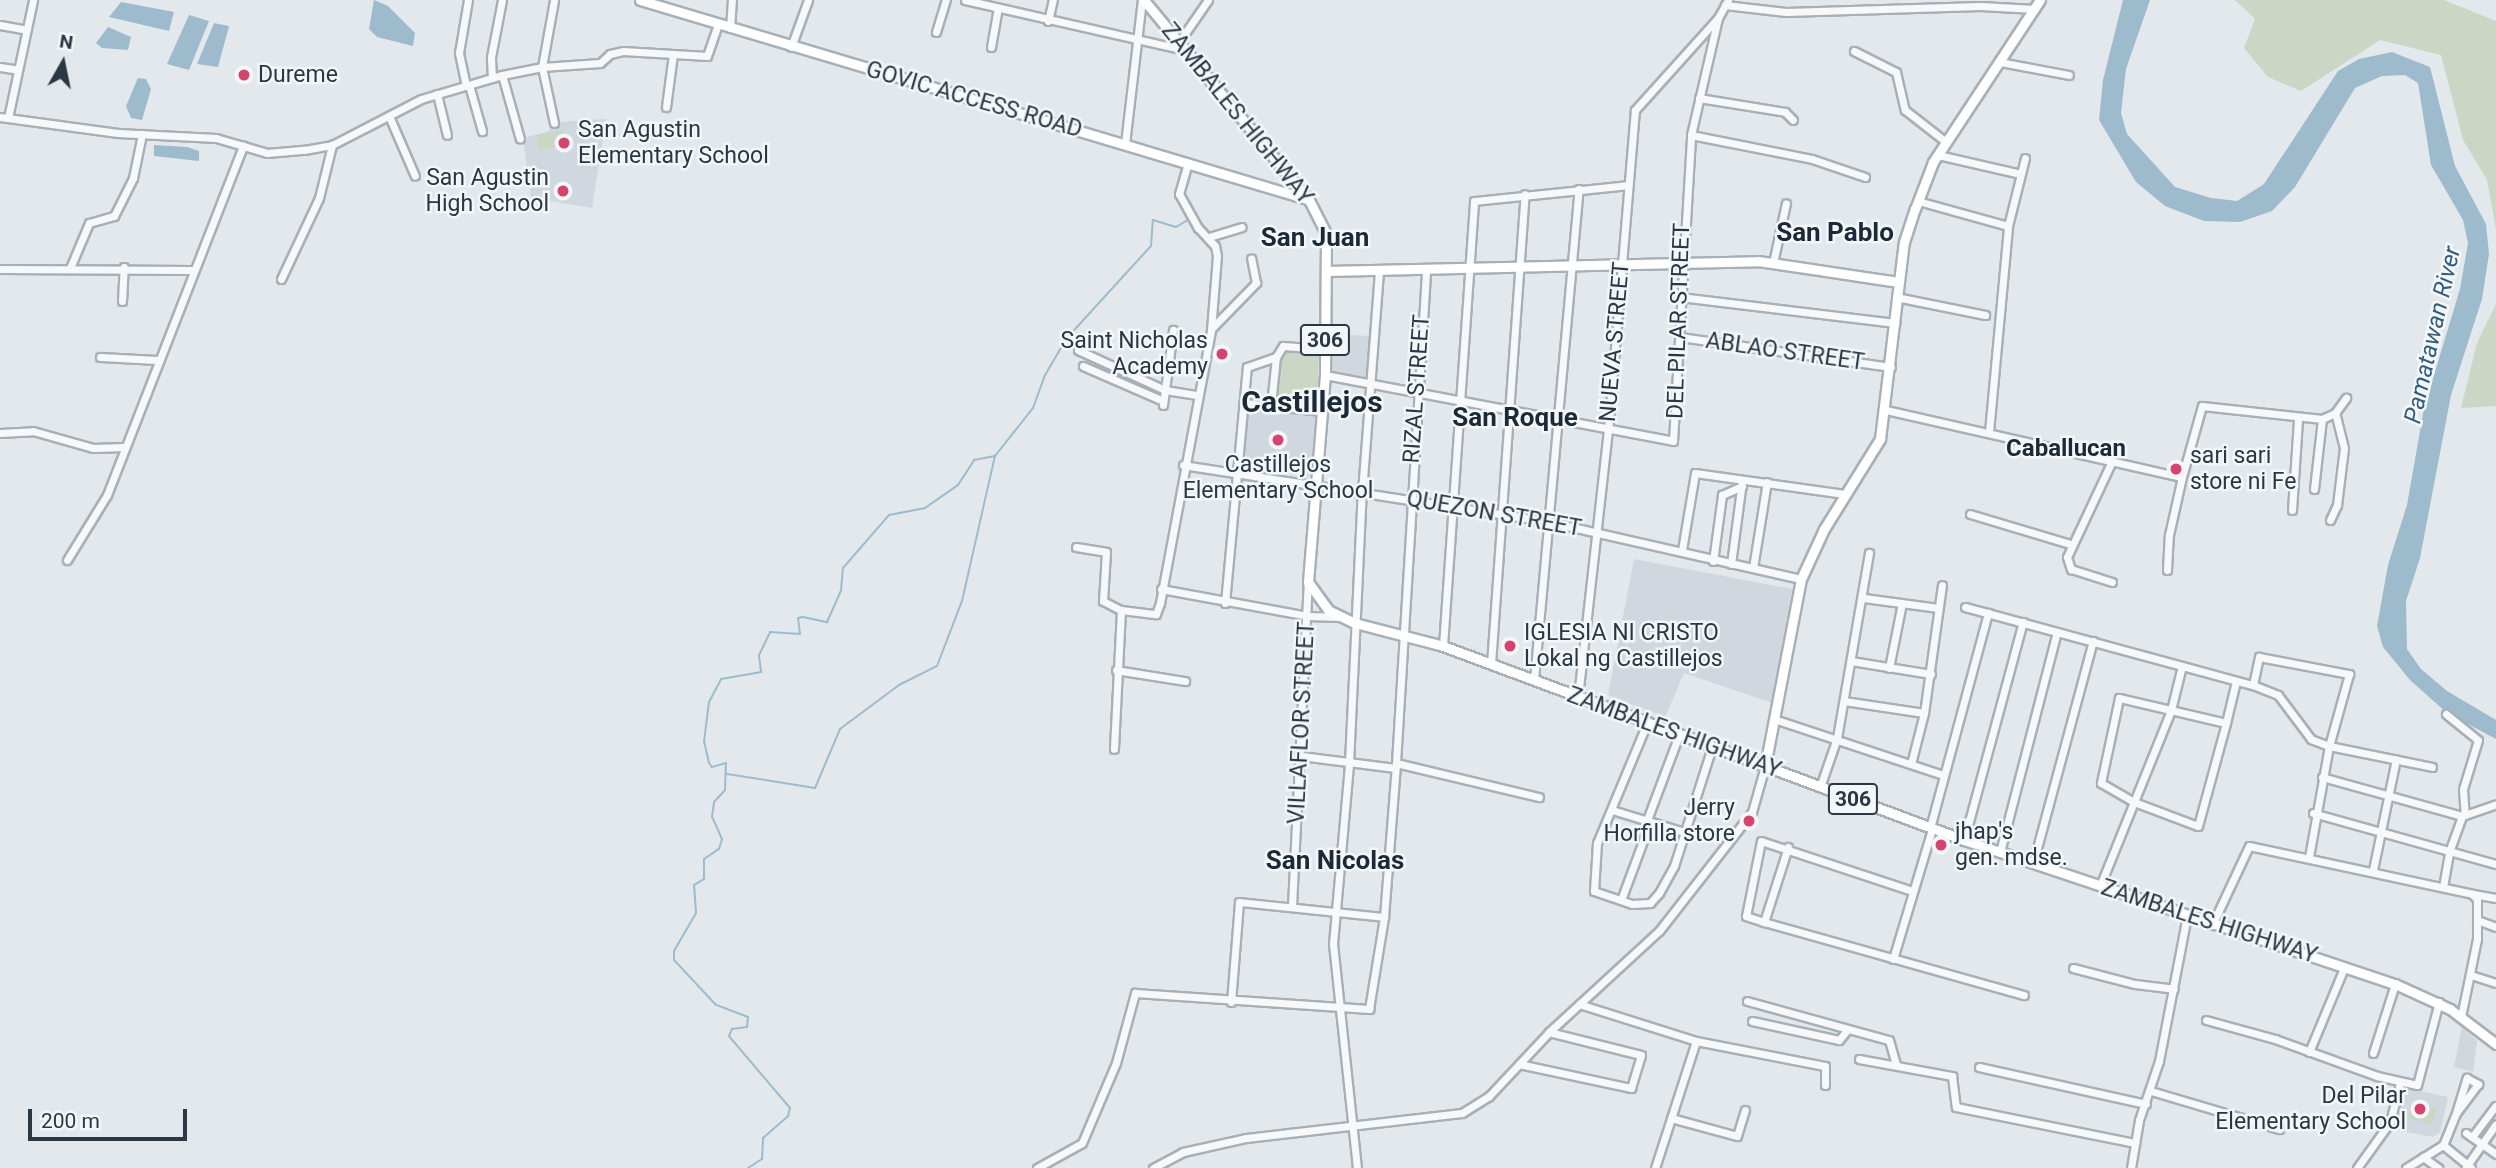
<!DOCTYPE html>
<style>
body{margin:0}
#map{position:relative;width:2496px;height:1168px;overflow:hidden;background:#e3e8ec;font-family:Roboto,sans-serif}
div>[style]{position:absolute}
[style*='--x']{left:calc(var(--x)*1px);top:calc(var(--y)*1px);width:calc(var(--w)*1px);rotate:calc(var(--a)*1deg)}
.built>*{inset:0;background:#d1d7de}
.green>*{inset:0;background:#cbd6c4}
.water>*{inset:0;background:#9dbbcd}
.stream>*{height:2px;margin:-1px;padding:0 1px;transform-origin:1px;border-radius:1px;background:#9dbbcd}
.roads{filter:drop-shadow(2px 0 #a8b0b7) drop-shadow(-2px 0 #a8b0b7) drop-shadow(0 2px #a8b0b7) drop-shadow(0 -2px #a8b0b7)}
.minor>*{height:7px;margin:-3.5px;padding:0 3.5px;transform-origin:3.5px;border-radius:3.5px;background:#f7f8fa}
.major>*{height:9px;margin:-4.5px;padding:0 4.5px;transform-origin:4.5px;border-radius:4.5px;background:#fff}
.dots>*{width:19px;height:19px;translate:-50% -50%;box-sizing:border-box;border:4px solid #f3f7f9;border-radius:50%}
span{translate:-50% -50%;white-space:nowrap;text-align:center;line-height:1.15;-webkit-text-stroke:5px #f3f7f9;paint-order:stroke}
.shield-label span{padding:2px 5px;background:#f3f7f9;border:2px solid;border-radius:5px;-webkit-text-stroke-width:0}
.shield-label{font-size:21px;color:#2a3845;font-weight:700}
.poi-label{font-size:23px;color:#2a3845}
.left{translate:0 -50%;text-align:left}
.right{translate:-100% -50%;text-align:right}
.street-label{font-size:23px;color:#2a3845}
.water-label{font-size:24px;color:#325d7c;font-style:italic}
.neighbourhood-label{font-size:24px;color:#1c2936;font-weight:700}
.quarter-label{font-size:26px;color:#1c2936;font-weight:700}
.district-label{font-size:30px;color:#1c2936;font-weight:700}
.north{position:absolute;left:28px;top:28px;width:70px;height:70px;-webkit-text-stroke:5px #f3f7f9;paint-order:stroke;rotate:9deg;font-size:19px;font-weight:700;line-height:28px;text-align:center;color:#2a3845}
.north::after{content:'';display:block;margin:auto;width:24px;height:32px;background:#2a3845;clip-path:polygon(50% 0,100% 100%,50% 72%,0 100%)}
.scale{position:absolute;left:28px;top:1109px;width:159px;height:32px;box-sizing:border-box;border:4px solid #2a3845;border-top:0;padding-left:9px;font-size:21px;line-height:24px;white-space:nowrap;color:#2a3845;-webkit-text-stroke:5px #f3f7f9;paint-order:stroke}
</style>
<div id="map">
<div class="built">
<i style="clip-path:polygon(606px 119px,592px 208px,531px 198px,523px 138px,547px 132px,557px 122px)"></i>
<i style="clip-path:polygon(1330px 334px,1371px 336px,1367px 379px,1328px 373px)"></i>
<i style="clip-path:polygon(1246px 405px,1319px 413px,1309px 477px,1239px 468px)"></i>
<i style="clip-path:polygon(1634px 559px,1792px 589px,1772px 703px,1684px 673px,1665px 717px,1608px 695px)"></i>
<i style="clip-path:polygon(2462px 1027px,2477px 1041px,2473px 1072px,2454px 1067px)"></i>
<i style="clip-path:polygon(2400px 1087px,2448px 1097px,2440px 1132px,2433px 1137px,2391px 1129px)"></i>
</div>
<div class="green">
<i style="clip-path:polygon(2235px 0,2444px 0,2496px 21px,2496px 229px,2487px 180px,2463px 140px,2441px 55px,2380px 40px,2301px 91px,2268px 77px,2244px 48px,2255px 19px)"></i>
<i style="clip-path:polygon(564px 130px,567px 145px,539px 150px,536px 135px)"></i>
<i style="clip-path:polygon(2496px 304px,2496px 406px,2461px 408px,2477px 343px)"></i>
<i style="clip-path:polygon(1285px 352px,1319px 353px,1317px 409px,1275px 405px,1278px 358px)"></i>
<i style="clip-path:polygon(2411px 1103px,2437px 1109px,2433px 1124px,2408px 1118px)"></i>
</div>
<div class="water">
<i style="clip-path:polygon(374px 0,388px 6px,415px 33px,413px 46px,377px 37px,369px 29px)"></i>
<i style="clip-path:polygon(2123px 0,2150px 0,2126px 69px,2121px 113px,2127px 134px,2175px 187px,2211px 198px,2237px 201px,2264px 184px,2338px 71px,2359px 59px,2392px 52px,2430px 67px,2455px 166px,2486px 224px,2489px 254px,2482px 299px,2451px 395px,2420px 558px,2406px 601px,2407px 649px,2421px 669px,2447px 691px,2496px 720px,2496px 739px,2447px 713px,2410px 680px,2383px 647px,2377px 626px,2388px 565px,2407px 505px,2424px 408px,2460px 289px,2468px 243px,2463px 220px,2431px 165px,2418px 83px,2405px 75px,2382px 76px,2355px 88px,2295px 187px,2272px 211px,2240px 222px,2204px 221px,2165px 206px,2136px 182px,2099px 120px,2103px 80px)"></i>
<i style="clip-path:polygon(121px 2px,174px 12px,169px 31px,109px 17px)"></i>
<i style="clip-path:polygon(189px 15px,209px 21px,189px 70px,167px 64px)"></i>
<i style="clip-path:polygon(214px 23px,229px 26px,218px 67px,197px 64px)"></i>
<i style="clip-path:polygon(108px 27px,131px 37px,128px 50px,102px 48px,96px 43px)"></i>
<i style="clip-path:polygon(138px 78px,146px 79px,151px 89px,142px 120px,131px 118px,126px 106px)"></i>
<i style="clip-path:polygon(154px 145px,187px 147px,199px 151px,199px 161px,154px 156px)"></i>
</div>
<div class="stream">
<i style="--x:727;--y:774;--w:89;--a:9"></i>
<i style="--x:815;--y:788;--w:64;--a:-67"></i>
<i style="--x:840;--y:729;--w:74;--a:-36.7"></i>
<i style="--x:899;--y:685;--w:42;--a:-26.6"></i>
<i style="--x:937;--y:666;--w:70;--a:-69"></i>
<i style="--x:962;--y:601;--w:149;--a:-77.2"></i>
<i style="--x:995;--y:456;--w:61;--a:-51.6"></i>
<i style="--x:1033;--y:408;--w:33;--a:-70"></i>
<i style="--x:1044;--y:377;--w:44;--a:-59.9"></i>
<i style="--x:1066;--y:339;--w:126;--a:-47.6"></i>
<i style="--x:1151;--y:246;--w:26;--a:-86"></i>
<i style="--x:1153;--y:220;--w:24;--a:17"></i>
<i style="--x:1176;--y:227;--w:12;--a:-31"></i>
<i style="--x:748;--y:1168;--w:17;--a:-33"></i>
<i style="--x:762;--y:1159;--w:21;--a:-87"></i>
<i style="--x:763;--y:1138;--w:33;--a:-41"></i>
<i style="--x:788;--y:1116;--w:8;--a:-76"></i>
<i style="--x:790;--y:1108;--w:94;--a:-130.3"></i>
<i style="--x:729;--y:1036;--w:8;--a:-67"></i>
<i style="--x:732;--y:1029;--w:15;--a:-8"></i>
<i style="--x:747;--y:1027;--w:10;--a:-84"></i>
<i style="--x:748;--y:1017;--w:34;--a:-159"></i>
<i style="--x:716;--y:1005;--w:62;--a:-133"></i>
<i style="--x:674;--y:960;--w:9;--a:-90"></i>
<i style="--x:674;--y:951;--w:44;--a:-59.9"></i>
<i style="--x:696;--y:913;--w:28;--a:-94"></i>
<i style="--x:694;--y:885;--w:12;--a:-31"></i>
<i style="--x:704;--y:879;--w:20;--a:-90"></i>
<i style="--x:704;--y:859;--w:18;--a:-34"></i>
<i style="--x:719;--y:849;--w:10;--a:-73"></i>
<i style="--x:722;--y:839;--w:24;--a:-114"></i>
<i style="--x:712;--y:817;--w:15;--a:-82"></i>
<i style="--x:714;--y:802;--w:16;--a:-47"></i>
<i style="--x:725;--y:790;--w:27;--a:-88"></i>
<i style="--x:726;--y:763;--w:15;--a:164"></i>
<i style="--x:712;--y:767;--w:5;--a:-127"></i>
<i style="--x:709;--y:763;--w:22;--a:-103"></i>
<i style="--x:704;--y:742;--w:40;--a:-82.9"></i>
<i style="--x:709;--y:702;--w:26;--a:-62"></i>
<i style="--x:721;--y:679;--w:41;--a:-9.9"></i>
<i style="--x:761;--y:672;--w:17;--a:-97"></i>
<i style="--x:759;--y:655;--w:25;--a:-64"></i>
<i style="--x:770;--y:632;--w:30;--a:4"></i>
<i style="--x:800;--y:634;--w:16;--a:-97"></i>
<i style="--x:798;--y:618;--w:5;--a:-11"></i>
<i style="--x:803;--y:617;--w:25;--a:12"></i>
<i style="--x:827;--y:622;--w:35;--a:-66"></i>
<i style="--x:841;--y:590;--w:22;--a:-85"></i>
<i style="--x:843;--y:568;--w:70;--a:-49"></i>
<i style="--x:889;--y:515;--w:37;--a:-11"></i>
<i style="--x:925;--y:508;--w:40;--a:-34.9"></i>
<i style="--x:958;--y:485;--w:30;--a:-57"></i>
<i style="--x:974;--y:460;--w:21;--a:-11"></i>
</div>
<div class="roads">
<div class="minor">
<i style="--x:965;--y:0;--w:226;--a:12.8"></i>
<i style="--x:1725;--y:5;--w:61;--a:6.5"></i>
<i style="--x:1786;--y:12;--w:194;--a:-1.8"></i>
<i style="--x:1980;--y:6;--w:55;--a:3.1"></i>
<i style="--x:1048;--y:21;--w:22;--a:-77"></i>
<i style="--x:0;--y:25;--w:27;--a:10"></i>
<i style="--x:730;--y:28;--w:28;--a:-86"></i>
<i style="--x:936;--y:32;--w:34;--a:-73"></i>
<i style="--x:1179;--y:42;--w:51;--a:-55.4"></i>
<i style="--x:791;--y:47;--w:50;--a:-70.1"></i>
<i style="--x:991;--y:47;--w:40;--a:-80"></i>
<i style="--x:1854;--y:51;--w:47;--a:26.6"></i>
<i style="--x:1896;--y:72;--w:39;--a:77"></i>
<i style="--x:1905;--y:110;--w:52;--a:38"></i>
<i style="--x:2000;--y:62;--w:70;--a:10.7"></i>
<i style="--x:0;--y:67;--w:18;--a:9"></i>
<i style="--x:502;--y:75;--w:66;--a:74.3"></i>
<i style="--x:492;--y:78;--w:21;--a:-93"></i>
<i style="--x:491;--y:57;--w:58;--a:-79.1"></i>
<i style="--x:469;--y:85;--w:48;--a:74.2"></i>
<i style="--x:466;--y:86;--w:34;--a:-102"></i>
<i style="--x:459;--y:53;--w:54;--a:-80.4"></i>
<i style="--x:437;--y:94;--w:42;--a:76.3"></i>
<i style="--x:1699;--y:98;--w:87;--a:9.2"></i>
<i style="--x:1785;--y:112;--w:11;--a:45"></i>
<i style="--x:666;--y:107;--w:53;--a:-82.5"></i>
<i style="--x:389;--y:116;--w:65;--a:66.6"></i>
<i style="--x:0;--y:117;--w:119;--a:7.7"></i>
<i style="--x:118;--y:133;--w:98;--a:2.9"></i>
<i style="--x:216;--y:138;--w:53;--a:16.4"></i>
<i style="--x:267;--y:153;--w:37;--a:-5"></i>
<i style="--x:304;--y:150;--w:28;--a:-10"></i>
<i style="--x:332;--y:145;--w:100;--a:-27.3"></i>
<i style="--x:421;--y:99;--w:84;--a:-16.5"></i>
<i style="--x:502;--y:75;--w:41;--a:-11.3"></i>
<i style="--x:542;--y:67;--w:58;--a:-3.9"></i>
<i style="--x:600;--y:63;--w:13;--a:-42"></i>
<i style="--x:610;--y:54;--w:13;--a:-13"></i>
<i style="--x:623;--y:51;--w:84;--a:3.4"></i>
<i style="--x:707;--y:56;--w:34;--a:-71"></i>
<i style="--x:8;--y:118;--w:121;--a:-78"></i>
<i style="--x:554;--y:123;--w:57;--a:-102.1"></i>
<i style="--x:542;--y:67;--w:68;--a:-79.8"></i>
<i style="--x:1691;--y:135;--w:123;--a:11.2"></i>
<i style="--x:1812;--y:159;--w:56;--a:18.8"></i>
<i style="--x:1125;--y:144;--w:145;--a:-83.3"></i>
<i style="--x:1938;--y:155;--w:85;--a:12.9"></i>
<i style="--x:1918;--y:201;--w:93;--a:15.5"></i>
<i style="--x:1209;--y:237;--w:34;--a:-17"></i>
<i style="--x:1773;--y:263;--w:61;--a:-77.8"></i>
<i style="--x:70;--y:268;--w:49;--a:-67.1"></i>
<i style="--x:89;--y:223;--w:26;--a:-16"></i>
<i style="--x:114;--y:216;--w:42;--a:-63.4"></i>
<i style="--x:133;--y:178;--w:45;--a:-78.4"></i>
<i style="--x:0;--y:269;--w:192;--a:0.3"></i>
<i style="--x:281;--y:279;--w:89;--a:-64.9"></i>
<i style="--x:319;--y:198;--w:55;--a:-76.2"></i>
<i style="--x:1680;--y:297;--w:217;--a:6.9"></i>
<i style="--x:1896;--y:297;--w:91;--a:11.4"></i>
<i style="--x:122;--y:301;--w:34;--a:-87"></i>
<i style="--x:1213;--y:327;--w:62;--a:-45.7"></i>
<i style="--x:1256;--y:283;--w:25;--a:-101"></i>
<i style="--x:1680;--y:337;--w:213;--a:8.1"></i>
<i style="--x:1078;--y:350;--w:96;--a:24.7"></i>
<i style="--x:1165;--y:390;--w:31;--a:9"></i>
<i style="--x:100;--y:357;--w:58;--a:3"></i>
<i style="--x:1083;--y:366;--w:87;--a:23.6"></i>
<i style="--x:1325;--y:375;--w:354;--a:10.7"></i>
<i style="--x:1673;--y:441;--w:307;--a:-86.6"></i>
<i style="--x:1691;--y:135;--w:120;--a:-77"></i>
<i style="--x:1718;--y:18;--w:21;--a:-61"></i>
<i style="--x:1244;--y:403;--w:78;--a:5.9"></i>
<i style="--x:1163;--y:405;--w:76;--a:-82.4"></i>
<i style="--x:1271;--y:405;--w:48;--a:-84.1"></i>
<i style="--x:1276;--y:357;--w:13;--a:-58"></i>
<i style="--x:1283;--y:346;--w:42;--a:4.1"></i>
<i style="--x:1886;--y:410;--w:303;--a:12.8"></i>
<i style="--x:2182;--y:477;--w:74;--a:-74.3"></i>
<i style="--x:2202;--y:406;--w:121;--a:6.2"></i>
<i style="--x:2322;--y:419;--w:14;--a:-25"></i>
<i style="--x:2335;--y:413;--w:19;--a:-54"></i>
<i style="--x:1989;--y:432;--w:207;--a:-84.7"></i>
<i style="--x:2008;--y:226;--w:70;--a:-76"></i>
<i style="--x:0;--y:433;--w:33;--a:-3"></i>
<i style="--x:33;--y:431;--w:62;--a:15.8"></i>
<i style="--x:93;--y:448;--w:31;--a:-2"></i>
<i style="--x:2112;--y:461;--w:106;--a:115.1"></i>
<i style="--x:2067;--y:557;--w:13;--a:72"></i>
<i style="--x:2071;--y:569;--w:43;--a:17.6"></i>
<i style="--x:1183;--y:465;--w:371;--a:8.8"></i>
<i style="--x:1550;--y:522;--w:257;--a:12.8"></i>
<i style="--x:2314;--y:489;--w:70;--a:-83.5"></i>
<i style="--x:2292;--y:510;--w:91;--a:-86.2"></i>
<i style="--x:1970;--y:514;--w:104;--a:16.7"></i>
<i style="--x:2330;--y:520;--w:17;--a:-65"></i>
<i style="--x:2337;--y:505;--w:57;--a:-83"></i>
<i style="--x:2344;--y:448;--w:36;--a:-104"></i>
<i style="--x:1076;--y:547;--w:30;--a:9"></i>
<i style="--x:1106;--y:552;--w:49;--a:93.5"></i>
<i style="--x:1103;--y:601;--w:20;--a:27"></i>
<i style="--x:1121;--y:610;--w:139;--a:92.9"></i>
<i style="--x:1682;--y:550;--w:78;--a:-80.4"></i>
<i style="--x:1695;--y:473;--w:151;--a:8"></i>
<i style="--x:67;--y:560;--w:76;--a:-58.4"></i>
<i style="--x:107;--y:495;--w:375;--a:-68.7"></i>
<i style="--x:1713;--y:561;--w:67;--a:-82.2"></i>
<i style="--x:1722;--y:495;--w:22;--a:-24"></i>
<i style="--x:1731;--y:564;--w:83;--a:-82.4"></i>
<i style="--x:1753;--y:568;--w:87;--a:-80.8"></i>
<i style="--x:2167;--y:570;--w:35;--a:-87"></i>
<i style="--x:2169;--y:535;--w:59;--a:-77.4"></i>
<i style="--x:1161;--y:589;--w:149;--a:10.4"></i>
<i style="--x:1308;--y:616;--w:32;--a:2"></i>
<i style="--x:1864;--y:598;--w:75;--a:7.7"></i>
<i style="--x:1225;--y:603;--w:237;--a:-84.7"></i>
<i style="--x:1247;--y:367;--w:31;--a:-19"></i>
<i style="--x:1965;--y:607;--w:298;--a:15.2"></i>
<i style="--x:2253;--y:685;--w:29;--a:-78"></i>
<i style="--x:2259;--y:657;--w:92;--a:10.7"></i>
<i style="--x:2349;--y:674;--w:75;--a:105.5"></i>
<i style="--x:2329;--y:746;--w:19;--a:-159"></i>
<i style="--x:2311;--y:739;--w:55;--a:-126.9"></i>
<i style="--x:2278;--y:695;--w:27;--a:-158"></i>
<i style="--x:1121;--y:610;--w:35;--a:7"></i>
<i style="--x:1156;--y:614;--w:12;--a:-70"></i>
<i style="--x:1160;--y:603;--w:278;--a:-79.4"></i>
<i style="--x:1211;--y:330;--w:74;--a:-85.4"></i>
<i style="--x:1217;--y:256;--w:10;--a:-101"></i>
<i style="--x:1215;--y:246;--w:25;--a:-133"></i>
<i style="--x:1198;--y:228;--w:39;--a:-119"></i>
<i style="--x:1179;--y:194;--w:32;--a:-74"></i>
<i style="--x:1443;--y:646;--w:446;--a:-86"></i>
<i style="--x:1474;--y:201;--w:155;--a:-5.9"></i>
<i style="--x:1851;--y:661;--w:81;--a:9.2"></i>
<i style="--x:1491;--y:664;--w:471;--a:-85.9"></i>
<i style="--x:1889;--y:668;--w:66;--a:-78.7"></i>
<i style="--x:1116;--y:670;--w:70;--a:9.1"></i>
<i style="--x:1534;--y:680;--w:493;--a:-84.8"></i>
<i style="--x:1578;--y:697;--w:268;--a:-83.6"></i>
<i style="--x:1608;--y:431;--w:322;--a:-85.2"></i>
<i style="--x:1635;--y:110;--w:122;--a:-48"></i>
<i style="--x:1844;--y:701;--w:81;--a:8.5"></i>
<i style="--x:2446;--y:714;--w:41;--a:39.1"></i>
<i style="--x:2478;--y:740;--w:51;--a:107"></i>
<i style="--x:2463;--y:789;--w:26;--a:86"></i>
<i style="--x:1777;--y:720;--w:175;--a:18.3"></i>
<i style="--x:1647;--y:723;--w:130;--a:112.6"></i>
<i style="--x:1597;--y:843;--w:48;--a:93.6"></i>
<i style="--x:1594;--y:891;--w:40;--a:18.9"></i>
<i style="--x:1632;--y:904;--w:18;--a:-3"></i>
<i style="--x:1650;--y:903;--w:13;--a:-48"></i>
<i style="--x:1659;--y:893;--w:31;--a:-61"></i>
<i style="--x:1674;--y:866;--w:125;--a:-72.3"></i>
<i style="--x:2226;--y:723;--w:110;--a:-166.8"></i>
<i style="--x:2119;--y:698;--w:87;--a:102"></i>
<i style="--x:2101;--y:783;--w:38;--a:30"></i>
<i style="--x:2134;--y:802;--w:68;--a:20.6"></i>
<i style="--x:2198;--y:826;--w:107;--a:-74.8"></i>
<i style="--x:2226;--y:723;--w:43;--a:-76.6"></i>
<i style="--x:1301;--y:756;--w:95;--a:7.3"></i>
<i style="--x:1396;--y:763;--w:147;--a:13.4"></i>
<i style="--x:1911;--y:764;--w:53;--a:-75.7"></i>
<i style="--x:1924;--y:713;--w:129;--a:-82"></i>
<i style="--x:2322;--y:777;--w:145;--a:15.6"></i>
<i style="--x:2462;--y:816;--w:36;--a:-19"></i>
<i style="--x:1820;--y:787;--w:52;--a:-70.9"></i>
<i style="--x:1837;--y:738;--w:188;--a:-80.2"></i>
<i style="--x:1612;--y:810;--w:75;--a:17"></i>
<i style="--x:2313;--y:813;--w:190;--a:15.6"></i>
<i style="--x:1647;--y:820;--w:91;--a:-69.4"></i>
<i style="--x:1930;--y:828;--w:223;--a:-74.9"></i>
<i style="--x:1964;--y:840;--w:226;--a:-74.9"></i>
<i style="--x:1788;--y:847;--w:79;--a:107.7"></i>
<i style="--x:1764;--y:922;--w:270;--a:15.7"></i>
<i style="--x:2000;--y:852;--w:227;--a:-75.5"></i>
<i style="--x:2309;--y:857;--w:113;--a:-79.8"></i>
<i style="--x:2329;--y:746;--w:105;--a:11.5"></i>
<i style="--x:2033;--y:863;--w:230;--a:-74.9"></i>
<i style="--x:2373;--y:870;--w:113;--a:-78.3"></i>
<i style="--x:2100;--y:886;--w:190;--a:-68"></i>
<i style="--x:2171;--y:710;--w:45;--a:-76"></i>
<i style="--x:2443;--y:887;--w:36;--a:-80"></i>
<i style="--x:2449;--y:852;--w:38;--a:-70"></i>
<i style="--x:2473;--y:894;--w:23;--a:10"></i>
<i style="--x:1621;--y:900;--w:83;--a:-69.6"></i>
<i style="--x:1292;--y:906;--w:324;--a:-87.2"></i>
<i style="--x:2477;--y:920;--w:20;--a:20"></i>
<i style="--x:1764;--y:922;--w:19;--a:-162"></i>
<i style="--x:1746;--y:916;--w:76;--a:-78.7"></i>
<i style="--x:1761;--y:841;--w:159;--a:18.3"></i>
<i style="--x:2212;--y:925;--w:87;--a:-64.9"></i>
<i style="--x:2249;--y:846;--w:228;--a:12.1"></i>
<i style="--x:2472;--y:894;--w:7;--a:45"></i>
<i style="--x:2477;--y:899;--w:40;--a:90"></i>
<i style="--x:2477;--y:939;--w:80;--a:101.6"></i>
<i style="--x:1893;--y:959;--w:136;--a:-73.3"></i>
<i style="--x:2073;--y:968;--w:64;--a:14.5"></i>
<i style="--x:2135;--y:984;--w:39;--a:7"></i>
<i style="--x:2471;--y:975;--w:26;--a:18"></i>
<i style="--x:1747;--y:1001;--w:147;--a:15.4"></i>
<i style="--x:1889;--y:1040;--w:26;--a:74"></i>
<i style="--x:1231;--y:1002;--w:100;--a:-85.4"></i>
<i style="--x:1239;--y:902;--w:146;--a:5.9"></i>
<i style="--x:1579;--y:1004;--w:123;--a:17.5"></i>
<i style="--x:1696;--y:1041;--w:133;--a:107.9"></i>
<i style="--x:2206;--y:1020;--w:72;--a:15.4"></i>
<i style="--x:2275;--y:1039;--w:109;--a:19.9"></i>
<i style="--x:2377;--y:1076;--w:41;--a:12.7"></i>
<i style="--x:2417;--y:1085;--w:86;--a:-75.2"></i>
<i style="--x:1752;--y:1021;--w:89;--a:12.3"></i>
<i style="--x:1839;--y:1040;--w:14;--a:-51"></i>
<i style="--x:1696;--y:1041;--w:131;--a:11"></i>
<i style="--x:1825;--y:1066;--w:19;--a:90"></i>
<i style="--x:2309;--y:1052;--w:91;--a:-67.4"></i>
<i style="--x:2373;--y:1053;--w:72;--a:-72.3"></i>
<i style="--x:1859;--y:1059;--w:95;--a:10.4"></i>
<i style="--x:1952;--y:1076;--w:31;--a:83"></i>
<i style="--x:1956;--y:1107;--w:183;--a:11.4"></i>
<i style="--x:1519;--y:1064;--w:115;--a:12.1"></i>
<i style="--x:1631;--y:1088;--w:34;--a:-73"></i>
<i style="--x:1641;--y:1055;--w:95;--a:-166"></i>
<i style="--x:1979;--y:1067;--w:171;--a:12.5"></i>
<i style="--x:2467;--y:1078;--w:13;--a:29"></i>
<i style="--x:2478;--y:1084;--w:36;--a:127"></i>
<i style="--x:2456;--y:1113;--w:37;--a:-73"></i>
<i style="--x:2151;--y:1091;--w:134;--a:16.5"></i>
<i style="--x:2456;--y:1113;--w:35;--a:112"></i>
<i style="--x:2443;--y:1145;--w:36;--a:39"></i>
<i style="--x:1671;--y:1118;--w:68;--a:15.3"></i>
<i style="--x:1737;--y:1136;--w:27;--a:-73"></i>
<i style="--x:2466;--y:1133;--w:37;--a:35"></i>
<i style="--x:2472;--y:1137;--w:39;--a:-53"></i>
<i style="--x:2423;--y:1157;--w:19;--a:36"></i>
<i style="--x:2466;--y:1167;--w:52;--a:-55.1"></i>
<i style="--x:1037;--y:1168;--w:51;--a:-29.1"></i>
<i style="--x:1082;--y:1143;--w:87;--a:-67"></i>
<i style="--x:1116;--y:1063;--w:73;--a:-74.8"></i>
<i style="--x:1135;--y:993;--w:235;--a:3.9"></i>
<i style="--x:1369;--y:1009;--w:93;--a:-80.7"></i>
<i style="--x:1384;--y:917;--w:154;--a:-85.5"></i>
<i style="--x:1396;--y:763;--w:495;--a:-86.5"></i>
<i style="--x:1153;--y:1168;--w:34;--a:-28"></i>
<i style="--x:1183;--y:1152;--w:65;--a:-12.5"></i>
<i style="--x:1246;--y:1138;--w:217;--a:-6.6"></i>
<i style="--x:1462;--y:1113;--w:32;--a:-32"></i>
<i style="--x:1489;--y:1096;--w:88;--a:-46.8"></i>
<i style="--x:1549;--y:1032;--w:149;--a:-42.6"></i>
<i style="--x:1659;--y:931;--w:151;--a:-52"></i>
<i style="--x:1752;--y:812;--w:48;--a:-74.2"></i>
<i style="--x:1357;--y:1168;--w:225;--a:-96.1"></i>
<i style="--x:1333;--y:944;--w:182;--a:-84.9"></i>
<i style="--x:1349;--y:763;--w:271;--a:-87.3"></i>
<i style="--x:1362;--y:492;--w:223;--a:-85.6"></i>
<i style="--x:2131;--y:1168;--w:49;--a:-80.5"></i>
<i style="--x:2139;--y:1120;--w:62;--a:-71.3"></i>
<i style="--x:2159;--y:1061;--w:148;--a:-79.1"></i>
<i style="--x:2357;--y:1168;--w:57;--a:-54.3"></i>
<i style="--x:2390;--y:1122;--w:40;--a:-75.6"></i>
<i style="--x:2406;--y:1168;--w:44;--a:-31.9"></i>
</div>
<div class="major">
<i style="--x:640;--y:0;--w:696;--a:16.61"></i>
<i style="--x:1144;--y:0;--w:259;--a:50.5"></i>
<i style="--x:1309;--y:200;--w:37;--a:63"></i>
<i style="--x:1326;--y:233;--w:142;--a:90.4"></i>
<i style="--x:1325;--y:375;--w:208;--a:94.7"></i>
<i style="--x:1308;--y:582;--w:34;--a:54"></i>
<i style="--x:1328;--y:610;--w:30;--a:26"></i>
<i style="--x:1355;--y:623;--w:91;--a:14.6"></i>
<i style="--x:1443;--y:646;--w:556;--a:20.42"></i>
<i style="--x:1964;--y:840;--w:454;--a:18.5"></i>
<i style="--x:2395;--y:984;--w:60;--a:24.4"></i>
<i style="--x:2450;--y:1009;--w:58;--a:37.3"></i>
<i style="--x:1327;--y:271;--w:431;--a:-1.3"></i>
<i style="--x:1758;--y:261;--w:142;--a:8.5"></i>
<i style="--x:1765;--y:766;--w:190;--a:-79.1"></i>
<i style="--x:1801;--y:579;--w:55;--a:-65.3"></i>
<i style="--x:1824;--y:529;--w:106;--a:-58.1"></i>
<i style="--x:1880;--y:439;--w:198;--a:-83.1"></i>
<i style="--x:1904;--y:242;--w:35;--a:-72"></i>
<i style="--x:1915;--y:209;--w:50;--a:-69"></i>
<i style="--x:1933;--y:162;--w:194;--a:-56.6"></i>
</div>
</div>
<div class="dots">
<i style="left:244px;top:75px;background:#d5446e"></i>
<i style="left:564px;top:143px;background:#d5446e"></i>
<i style="left:563px;top:191px;background:#d5446e"></i>
<i style="left:1222px;top:354px;background:#d5446e"></i>
<i style="left:1278px;top:440px;background:#d5446e"></i>
<i style="left:2176px;top:469px;background:#d5446e"></i>
<i style="left:1510px;top:646px;background:#d5446e"></i>
<i style="left:1749px;top:821px;background:#d5446e"></i>
<i style="left:1941px;top:845px;background:#d5446e"></i>
<i style="left:2420px;top:1109px;background:#d5446e"></i>
</div>
<div class="shield-label">
<span style="left:1325px;top:340px">306</span>
<span style="left:1853px;top:799px">306</span>
</div>
<div class="poi-label">
<span class="left" style="left:258px;top:75px">Dureme</span>
<span class="left" style="left:578px;top:143px">San Agustin<br>Elementary School</span>
<span class="right" style="left:549px;top:191px">San Agustin<br>High School</span>
<span class="right" style="left:1208px;top:354px">Saint Nicholas<br>Academy</span>
<span class="left" style="left:2190px;top:469px">sari sari<br>store ni Fe</span>
<span style="left:1278px;top:478px">Castillejos<br>Elementary School</span>
<span class="left" style="left:1524px;top:646px">IGLESIA NI CRISTO<br>Lokal ng Castillejos</span>
<span class="right" style="left:1735px;top:821px">Jerry<br>Horfilla store</span>
<span class="left" style="left:1955px;top:845px">jhap's<br>gen. mdse.</span>
<span class="right" style="left:2406px;top:1109px">Del Pilar<br>Elementary School</span>
</div>
<div class="street-label">
<span style="left:974px;top:100px;rotate:16deg">GOVIC ACCESS ROAD</span>
<span style="left:1237px;top:114px;rotate:51deg">ZAMBALES HIGHWAY</span>
<span style="left:1679px;top:321px;rotate:-88deg">DEL PILAR STREET</span>
<span style="left:1615px;top:342px;rotate:-85deg">NUEVA STREET</span>
<span style="left:1785px;top:352px;rotate:8deg">ABLAO STREET</span>
<span style="left:1417px;top:389px;rotate:-86deg">RIZAL STREET</span>
<span style="left:1494px;top:514px;rotate:10deg">QUEZON STREET</span>
<span style="left:1302px;top:723px;rotate:-87deg">VILLAFLOR STREET</span>
<span style="left:1674px;top:733px;rotate:20deg">ZAMBALES HIGHWAY</span>
<span style="left:2209px;top:922px;rotate:18deg">ZAMBALES HIGHWAY</span>
</div>
<div class="water-label">
<span style="left:2433px;top:335px;rotate:-77deg">Pamatawan River</span>
</div>
<div class="neighbourhood-label">
<span style="left:2066px;top:449px">Caballucan</span>
</div>
<div class="quarter-label">
<span style="left:1835px;top:233px">San Pablo</span>
<span style="left:1315px;top:238px">San Juan</span>
<span style="left:1515px;top:418px">San Roque</span>
<span style="left:1335px;top:861px">San Nicolas</span>
</div>
<div class="district-label">
<span style="left:1312px;top:402px">Castillejos</span>
</div>
<div class="north">N</div>
<div class="scale">200 m</div>
</div>
